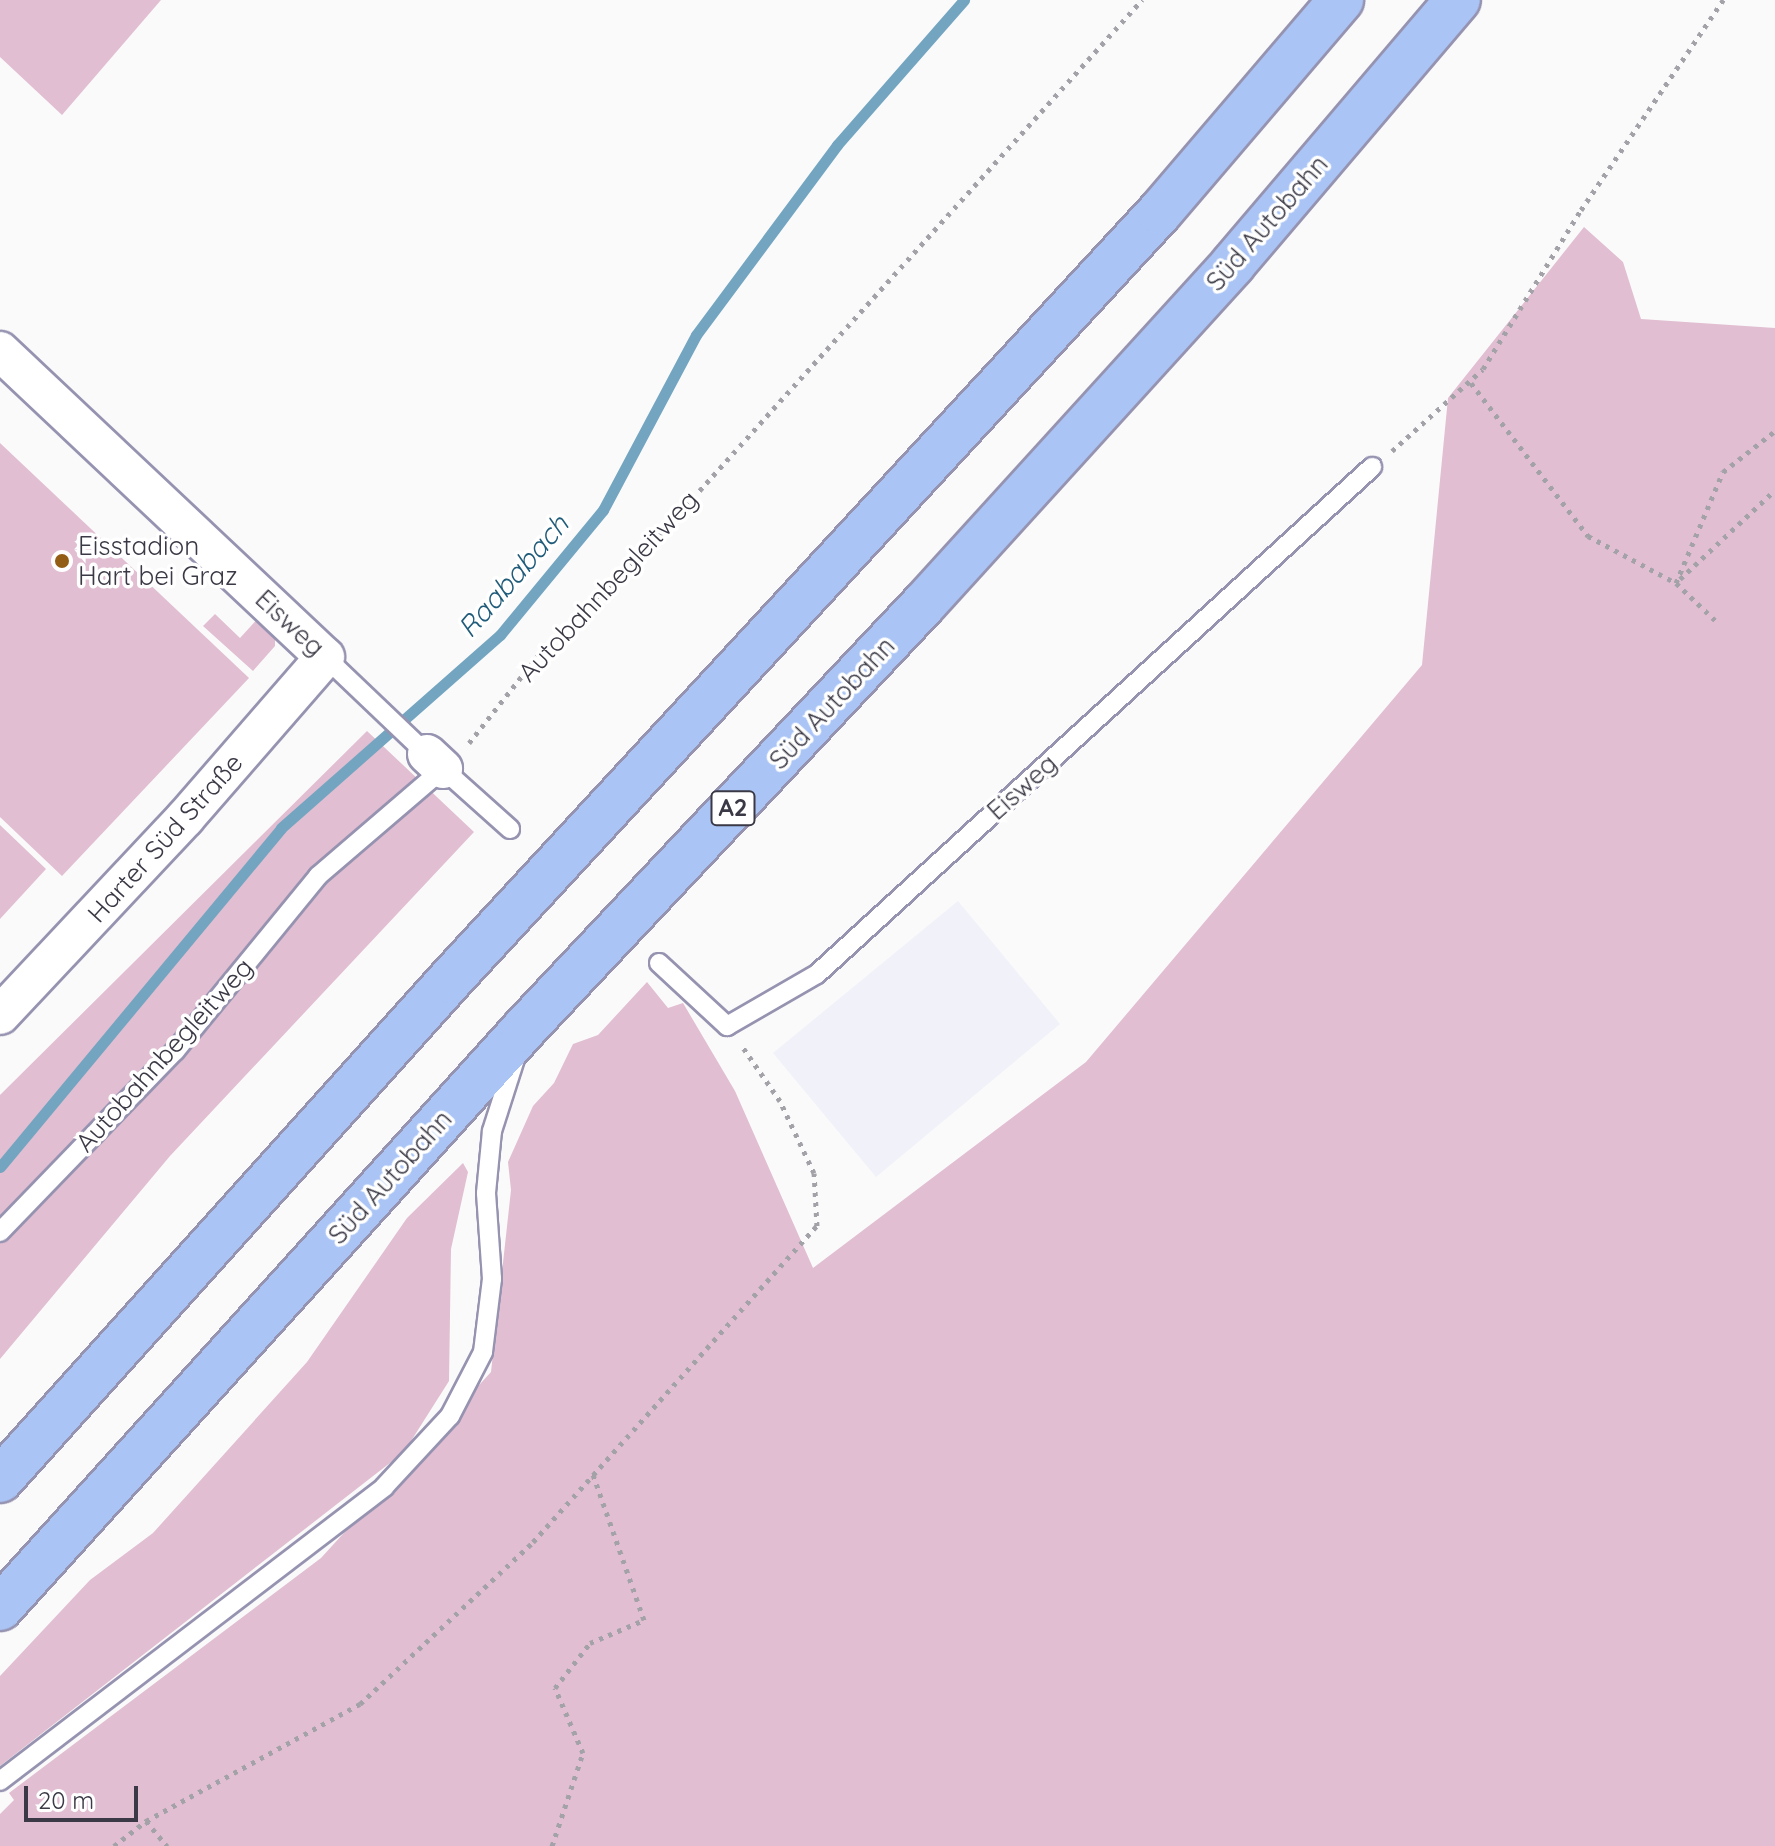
<!DOCTYPE html>
<meta charset="utf-8">
<style>
body{margin:0}
#map{position:relative;width:1775px;height:1846px;overflow:hidden;background:#fafafa;font-family:Quicksand,sans-serif}
div>[style]{position:absolute}
[style*='--x']{left:calc(var(--x)*1px);top:calc(var(--y)*1px);width:calc(var(--w)*1px);rotate:calc(var(--a)*1deg)}
.built>*{inset:0;background:#f1f1f9}
.green>*{inset:0;background:#e1bed1}
.stream>*{height:11px;margin:-5.5px;padding:0 5.5px;transform-origin:5.5px;border-radius:5.5px;background:#73a5c1}
.path>*{height:5px;margin-top:-2.5px;transform-origin:0;background:repeating-linear-gradient(90deg,#a3a2a8 0 4px,transparent 0 10px)}
.roads{filter:drop-shadow(2px 0 #9693b1) drop-shadow(-2px 0 #9693b1) drop-shadow(0 2px #9693b1) drop-shadow(0 -2px #9693b1)}
.lane>*{height:18px;margin:-9px;padding:0 9px;transform-origin:9px;border-radius:9px;background:#fff}
.street>*{height:38px;margin:-19px;padding:0 19px;transform-origin:19px;border-radius:19px;background:#fff}
.highway>*{height:44px;margin:-22px;padding:0 22px;transform-origin:22px;border-radius:22px;background:#a9c4f5}
.dots>*{width:22px;height:22px;translate:-50% -50%;box-sizing:border-box;border:4px solid #fff;border-radius:50%}
span{translate:-50% -50%;white-space:nowrap;text-align:center;line-height:1.15;-webkit-text-stroke:7px #fff;paint-order:stroke}
.shield-label span{padding:2px 6px;background:#fff;border:2px solid;border-radius:6px;-webkit-text-stroke-width:0}
.shield-label{font-size:24px;color:#3a3945;font-weight:700}
.street-label{font-size:26px;color:#3a3945}
.poi-label{font-size:26px;color:#3a3945}
.left{translate:0 -50%;text-align:left}
.water-label{font-size:28px;color:#205c7a;font-style:italic}
.scale{position:absolute;left:24px;top:1786px;width:114px;height:36px;box-sizing:border-box;border:4px solid #3a3945;border-top:0;padding-left:10px;font-size:24px;line-height:28px;white-space:nowrap;color:#3a3945;-webkit-text-stroke:6px #fff;paint-order:stroke}
</style>
<div id="map">
<div class="built">
<i style="clip-path:polygon(958px 901px,1060px 1024px,876px 1177px,773px 1053px)"></i>
</div>
<div class="green">
<i style="clip-path:polygon(0 0,161px 0,62px 115px,0 57px)"></i>
<i style="clip-path:polygon(1584px 227px,1623px 262px,1641px 319px,1775px 328px,1775px 1846px,0 1846px,0 1814px,14px 1800px,9px 1793px,321px 1558px,491px 1372px,511px 1190px,508px 1162px,533px 1106px,554px 1083px,573px 1044px,598px 1035px,647px 982px,668px 1008px,683px 1003px,735px 1091px,813px 1268px,1086px 1062px,1422px 665px,1448px 398px)"></i>
<i style="clip-path:polygon(0 443px,249px 678px,62px 876px,0 817px)"></i>
<i style="clip-path:polygon(215px 614px,240px 638px,261px 615px,275px 628px,275px 646px,253px 671px,203px 626px)"></i>
<i style="clip-path:polygon(367px 731px,474px 832px,170px 1156px,0 1359px,0 1095px)"></i>
<i style="clip-path:polygon(0 825px,46px 869px,0 919px)"></i>
<i style="clip-path:polygon(463px 1163px,468px 1172px,451px 1249px,449px 1381px,404px 1452px,0 1766px,0 1676px,90px 1580px,153px 1533px,307px 1362px,407px 1218px)"></i>
</div>
<div class="stream">
<i style="--x:0;--y:1167;--w:440;--a:-50.3"></i>
<i style="--x:281;--y:828;--w:292;--a:-41.4"></i>
<i style="--x:500;--y:635;--w:162;--a:-50.5"></i>
<i style="--x:603;--y:510;--w:198;--a:-62"></i>
<i style="--x:696;--y:335;--w:237;--a:-53.4"></i>
<i style="--x:837;--y:145;--w:193;--a:-48.8"></i>
</div>
<div class="path">
<i style="--x:1471;--y:383;--w:193;--a:52.6"></i>
<i style="--x:1588;--y:536;--w:100;--a:28.1"></i>
<i style="--x:1676;--y:583;--w:58;--a:43.6"></i>
<i style="--x:1392;--y:451;--w:122;--a:-42"></i>
<i style="--x:1483;--y:369;--w:187;--a:-58.4"></i>
<i style="--x:1581;--y:210;--w:254;--a:-55.9"></i>
<i style="--x:1680;--y:579;--w:130;--a:-43.1"></i>
<i style="--x:1676;--y:583;--w:121;--a:-67.1"></i>
<i style="--x:1723;--y:472;--w:66;--a:-38.3"></i>
<i style="--x:469;--y:743;--w:121;--a:-51.7"></i>
<i style="--x:544;--y:648;--w:141;--a:-43.9"></i>
<i style="--x:646;--y:550;--w:741;--a:-47.96"></i>
<i style="--x:146;--y:1821;--w:33;--a:50"></i>
<i style="--x:114;--y:1846;--w:41;--a:-38"></i>
<i style="--x:146;--y:1821;--w:244;--a:-28.7"></i>
<i style="--x:360;--y:1704;--w:237;--a:-43.1"></i>
<i style="--x:533;--y:1542;--w:425;--a:-48.1"></i>
<i style="--x:817;--y:1226;--w:53;--a:-93.2"></i>
<i style="--x:814;--y:1173;--w:80;--a:-115.3"></i>
<i style="--x:780;--y:1101;--w:67;--a:-124.6"></i>
<i style="--x:552;--y:1846;--w:98;--a:-71.6"></i>
<i style="--x:583;--y:1753;--w:71;--a:-113.3"></i>
<i style="--x:555;--y:1688;--w:57;--a:-52.1"></i>
<i style="--x:590;--y:1643;--w:59;--a:-23.1"></i>
<i style="--x:644;--y:1620;--w:155;--a:-109.3"></i>
</div>
<div class="roads">
<div class="lane">
<i style="--x:325;--y:657;--w:141;--a:43.6"></i>
<i style="--x:659;--y:963;--w:93;--a:42.8"></i>
<i style="--x:727;--y:1026;--w:104;--a:-30"></i>
<i style="--x:817;--y:974;--w:752;--a:-42.41"></i>
<i style="--x:0;--y:1232;--w:252;--a:-46"></i>
<i style="--x:175;--y:1051;--w:226;--a:-50.7"></i>
<i style="--x:318;--y:876;--w:165;--a:-40.6"></i>
<i style="--x:443;--y:769;--w:90;--a:41.8"></i>
<i style="--x:0;--y:1781;--w:484;--a:-37.4"></i>
<i style="--x:384;--y:1487;--w:97;--a:-47.1"></i>
<i style="--x:450;--y:1416;--w:72;--a:-62.7"></i>
<i style="--x:483;--y:1352;--w:74;--a:-83"></i>
<i style="--x:492;--y:1279;--w:86;--a:-94"></i>
<i style="--x:486;--y:1193;--w:62;--a:-84.5"></i>
<i style="--x:492;--y:1131;--w:79;--a:-72.3"></i>
</div>
<div class="street">
<i style="--x:0;--y:351;--w:446;--a:43.3"></i>
<i style="--x:325;--y:657;--w:213;--a:131"></i>
<i style="--x:185;--y:818;--w:270;--a:133.2"></i>
<i style="--x:427;--y:754;--w:22;--a:43"></i>
</div>
<div class="highway">
<i style="--x:0;--y:1480;--w:673;--a:-48.01"></i>
<i style="--x:450;--y:980;--w:1046;--a:-47.25"></i>
<i style="--x:1160;--y:212;--w:279;--a:-49.5"></i>
<i style="--x:0;--y:1608;--w:781;--a:-47.85"></i>
<i style="--x:524;--y:1029;--w:584;--a:-46.74"></i>
<i style="--x:924;--y:604;--w:459;--a:-47.7"></i>
<i style="--x:1233;--y:264;--w:347;--a:-49.6"></i>
</div>
</div>
<div class="dots">
<i style="left:62px;top:561px;background:#945d16"></i>
</div>
<div class="shield-label">
<span style="left:733px;top:808px">A2</span>
</div>
<div class="street-label">
<span style="left:1267px;top:223px;rotate:-49deg">Süd Autobahn</span>
<span style="left:608px;top:586px;rotate:-47deg">Autobahnbegleitweg</span>
<span style="left:290px;top:623px;rotate:43deg">Eisweg</span>
<span style="left:832px;top:703px;rotate:-47deg">Süd Autobahn</span>
<span style="left:1022px;top:787px;rotate:-42deg">Eisweg</span>
<span style="left:165px;top:838px;rotate:-48deg">Harter Süd Straße</span>
<span style="left:164px;top:1055px;rotate:-48deg">Autobahnbegleitweg</span>
<span style="left:390px;top:1177px;rotate:-48deg">Süd Autobahn</span>
</div>
<div class="poi-label">
<span class="left" style="left:78px;top:561px">Eisstadion<br>Hart bei Graz</span>
</div>
<div class="water-label">
<span style="left:513px;top:576px;rotate:-49deg">Raababach</span>
</div>
<div class="scale">20 m</div>
</div>
